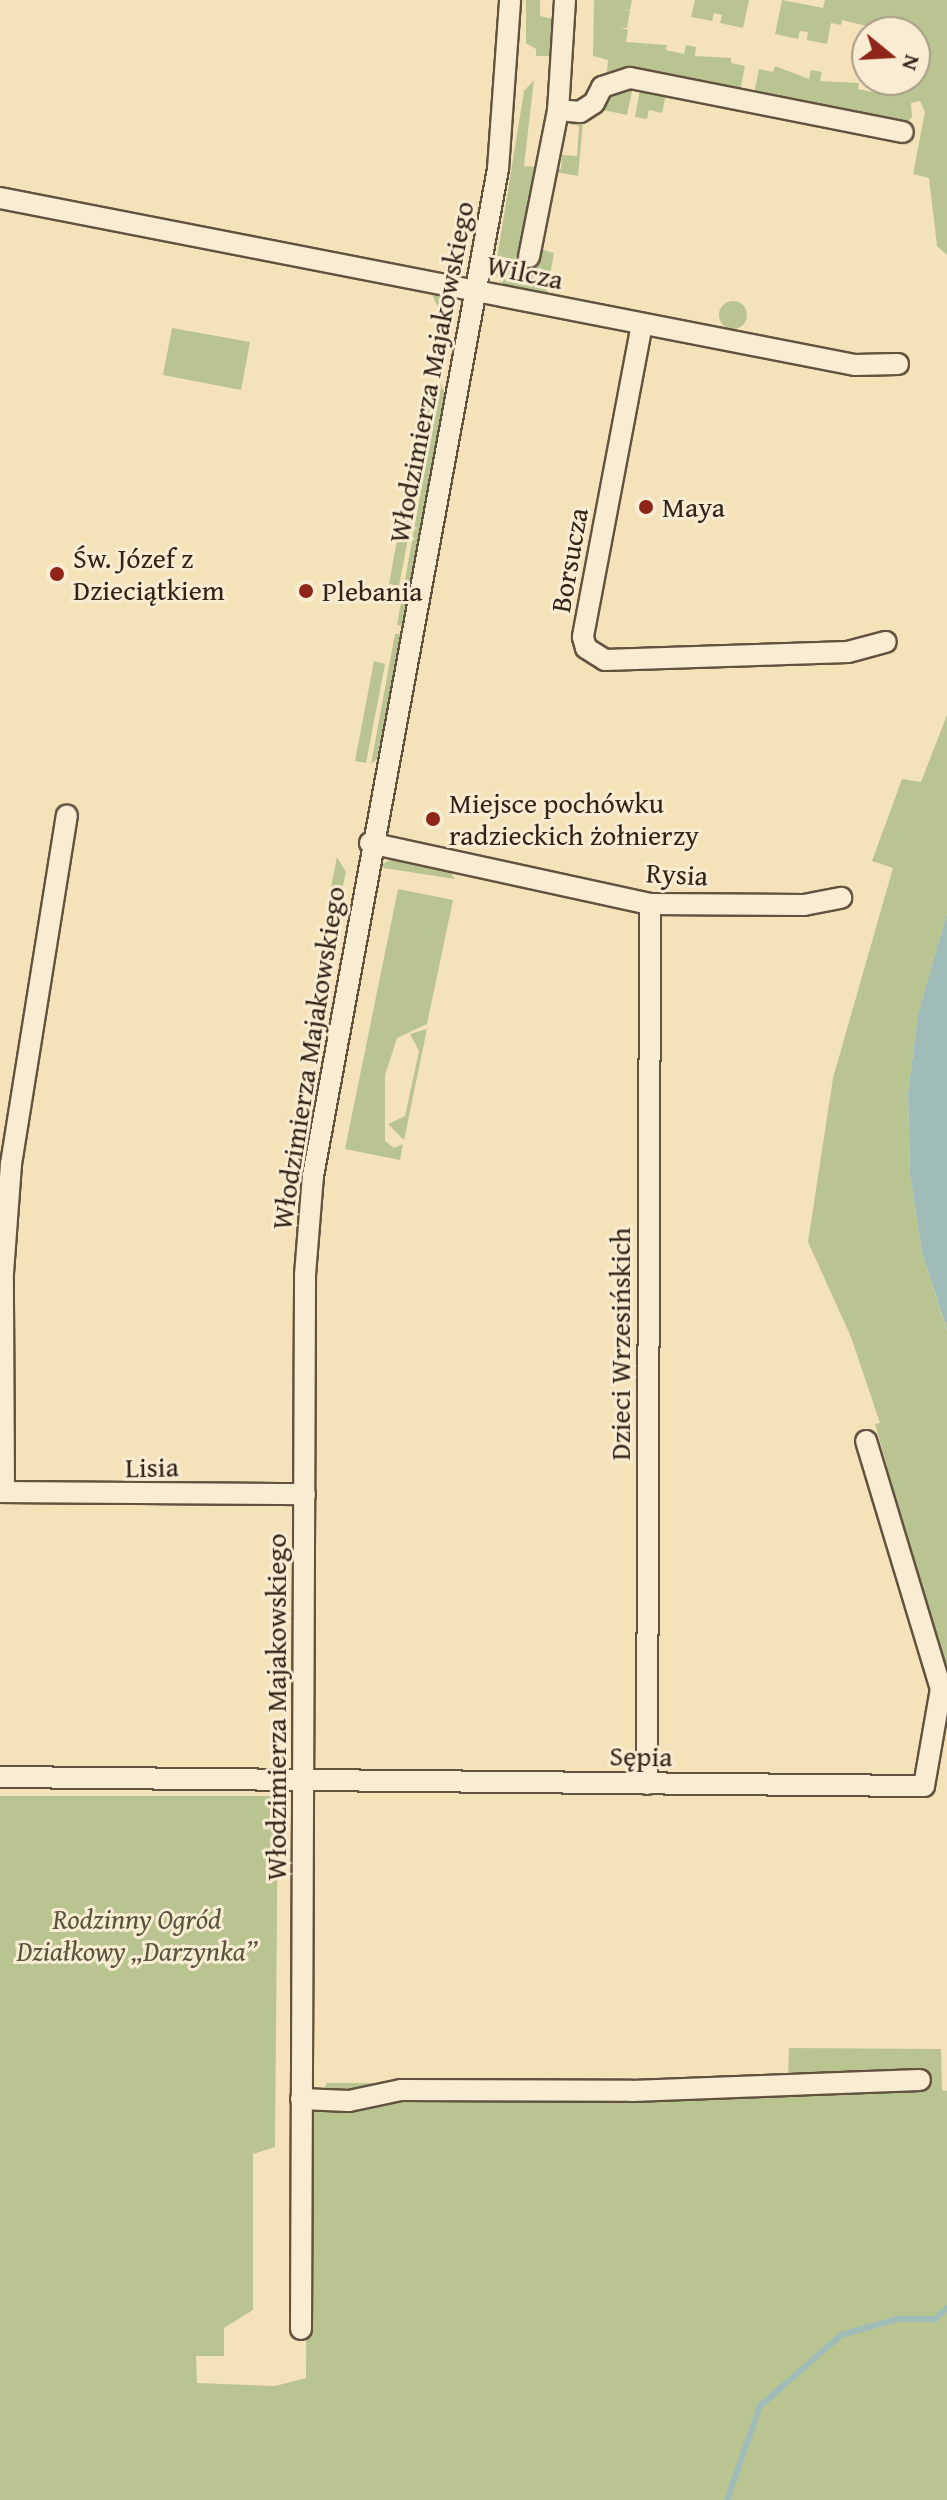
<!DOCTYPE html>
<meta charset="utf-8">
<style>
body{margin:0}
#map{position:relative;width:947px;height:2500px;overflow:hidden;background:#f4e3b9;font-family:"Gentium Book Plus",serif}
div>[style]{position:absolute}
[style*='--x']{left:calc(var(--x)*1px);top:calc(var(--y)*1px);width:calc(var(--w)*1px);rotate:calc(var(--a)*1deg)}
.green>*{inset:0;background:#b9c491}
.round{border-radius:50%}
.water>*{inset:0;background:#9fbcb8}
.stream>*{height:6px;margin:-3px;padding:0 3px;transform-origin:3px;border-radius:3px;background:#9fbcb8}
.roads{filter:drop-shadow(2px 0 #625341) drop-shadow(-2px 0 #625341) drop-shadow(0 2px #625341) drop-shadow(0 -2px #625341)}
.street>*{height:20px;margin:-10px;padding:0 10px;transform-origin:10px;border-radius:10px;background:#f8edd2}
.dots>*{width:22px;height:22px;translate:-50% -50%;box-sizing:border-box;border:4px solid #f8edd2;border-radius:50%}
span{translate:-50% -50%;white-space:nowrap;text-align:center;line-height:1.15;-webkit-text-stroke:6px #f8edd2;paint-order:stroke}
.street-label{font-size:28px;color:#322319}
.poi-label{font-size:28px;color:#322319}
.left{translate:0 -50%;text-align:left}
.park-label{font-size:28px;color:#5a533d;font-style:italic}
.north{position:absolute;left:851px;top:16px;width:80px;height:80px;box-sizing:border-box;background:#f8edd2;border:2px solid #a99c88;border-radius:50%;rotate:108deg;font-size:22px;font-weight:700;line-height:32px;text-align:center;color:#322319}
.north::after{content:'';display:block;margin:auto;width:28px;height:36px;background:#8f2418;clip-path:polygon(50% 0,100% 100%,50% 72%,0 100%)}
</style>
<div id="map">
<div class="green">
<i style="clip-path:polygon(526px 0,540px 0,540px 16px,553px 19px,553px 56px,536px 56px,536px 49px,526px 43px)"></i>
<i style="clip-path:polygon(594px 0,632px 0,630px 10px,625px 9px,630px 11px,627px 28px,621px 28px,628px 30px,626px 42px,667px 45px,666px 50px,684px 54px,686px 45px,696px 47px,695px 56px,731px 58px,731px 63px,745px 66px,740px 91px,627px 69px,607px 72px,608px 60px,593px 56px)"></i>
<i style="clip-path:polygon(695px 0,749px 0,743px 28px,720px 23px,722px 15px,714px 13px,712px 21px,691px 17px)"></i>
<i style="clip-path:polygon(782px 0,823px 8px,825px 0,947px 0,947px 255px,937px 246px,929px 178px,913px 174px,925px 112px,920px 101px,911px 103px,912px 117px,906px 123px,754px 94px,759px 69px,773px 72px,775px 66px,809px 79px,811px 70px,822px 72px,820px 81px,859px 83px,858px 89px,878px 93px,881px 81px,915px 80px,915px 32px,891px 32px,842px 20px,841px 25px,831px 23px,827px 44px,807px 40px,808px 32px,800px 31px,798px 39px,775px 34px)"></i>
<i style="clip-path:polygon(534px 80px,524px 166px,561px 169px,562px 155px,577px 156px,579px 126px,565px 123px,590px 119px,608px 95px,633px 87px,627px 115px,603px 110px,583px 123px,578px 176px,556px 172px,540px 249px,554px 253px,546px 297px,502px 288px,495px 271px,524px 91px)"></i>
<i style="clip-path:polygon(640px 89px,666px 94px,662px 113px,649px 110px,647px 119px,635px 117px)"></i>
<i style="clip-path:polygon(429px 288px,443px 291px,449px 315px,440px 363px,431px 362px,440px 312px)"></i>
<i class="round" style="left:719px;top:301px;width:28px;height:28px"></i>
<i style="clip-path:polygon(172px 328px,250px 342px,241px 390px,163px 375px)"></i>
<i style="clip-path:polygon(426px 383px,437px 385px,399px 586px,389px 584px)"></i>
<i style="clip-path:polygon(440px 383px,445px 393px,403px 626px,397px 625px)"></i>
<i style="clip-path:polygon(395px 634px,401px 634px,377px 759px,371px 764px)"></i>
<i style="clip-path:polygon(374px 661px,385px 664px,366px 763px,355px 761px)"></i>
<i style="clip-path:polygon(947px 715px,947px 913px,918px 1014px,908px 1093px,910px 1175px,922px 1253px,947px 1331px,947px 1689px,888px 1495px,887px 1466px,875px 1424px,880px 1423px,851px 1337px,808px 1242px,833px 1078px,893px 868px,872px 861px,902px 779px,921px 782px)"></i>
<i style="clip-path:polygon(337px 857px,346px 872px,340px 899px,329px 897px)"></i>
<i style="clip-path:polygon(396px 857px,448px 869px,455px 879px,377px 867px)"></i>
<i style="clip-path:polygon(398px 889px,453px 900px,427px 1024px,397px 1038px,385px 1075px,385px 1141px,394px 1148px,403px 1144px,400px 1160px,345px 1149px)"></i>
<i style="clip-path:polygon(427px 1029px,404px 1140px,388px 1124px,405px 1116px,419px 1051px,410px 1034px)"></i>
<i style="clip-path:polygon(0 1796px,278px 1796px,275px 2147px,253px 2154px,253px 2310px,224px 2328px,224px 2356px,196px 2356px,197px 2383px,275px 2386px,306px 2378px,308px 2118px,327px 2083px,628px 2084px,788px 2076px,789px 2048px,941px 2049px,942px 2090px,947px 2091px,947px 2500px,0 2500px)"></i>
</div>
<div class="water">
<i style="clip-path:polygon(947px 913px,947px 1330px,922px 1253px,910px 1175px,908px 1093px,918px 1014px)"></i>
</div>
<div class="stream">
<i style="--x:727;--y:2500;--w:100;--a:-70.7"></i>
<i style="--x:760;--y:2406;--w:108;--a:-41.2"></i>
<i style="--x:841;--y:2335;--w:58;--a:-15.9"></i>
<i style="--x:897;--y:2319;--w:38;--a:0"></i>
<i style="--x:935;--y:2319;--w:16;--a:-43"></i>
</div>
<div class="roads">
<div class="street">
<i style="--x:565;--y:0;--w:110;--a:93.6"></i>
<i style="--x:558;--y:110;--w:22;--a:5"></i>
<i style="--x:580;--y:112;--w:17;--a:-33"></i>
<i style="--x:594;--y:103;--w:18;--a:-63"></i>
<i style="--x:602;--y:87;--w:29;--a:-18"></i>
<i style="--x:630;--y:78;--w:278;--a:11.2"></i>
<i style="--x:0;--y:198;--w:871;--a:11.05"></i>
<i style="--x:855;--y:365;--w:43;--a:-1.3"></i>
<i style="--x:529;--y:257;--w:150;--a:-78.8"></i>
<i style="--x:642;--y:324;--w:319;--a:100.7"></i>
<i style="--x:583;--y:637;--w:11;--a:75"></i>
<i style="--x:586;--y:648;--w:22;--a:32"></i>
<i style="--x:605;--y:660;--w:243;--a:-1.9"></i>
<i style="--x:848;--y:652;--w:39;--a:-15"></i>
<i style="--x:370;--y:843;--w:287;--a:12.3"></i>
<i style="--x:650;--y:904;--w:154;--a:0.4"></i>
<i style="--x:804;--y:905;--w:38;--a:-11"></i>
<i style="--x:0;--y:1492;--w:305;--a:0.4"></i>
<i style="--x:4;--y:1492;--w:219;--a:-90.3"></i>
<i style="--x:3;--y:1273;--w:109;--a:-85.8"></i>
<i style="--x:11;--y:1164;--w:353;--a:-80.9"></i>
<i style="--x:0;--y:1777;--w:924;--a:0.56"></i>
<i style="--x:924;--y:1786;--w:98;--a:-80.1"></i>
<i style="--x:941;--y:1689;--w:259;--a:-106.8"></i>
<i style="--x:647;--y:1784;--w:880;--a:-89.8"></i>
<i style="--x:301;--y:2099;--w:48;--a:2.4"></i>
<i style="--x:349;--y:2101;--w:53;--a:-11.9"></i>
<i style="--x:401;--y:2090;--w:231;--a:0.2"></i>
<i style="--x:632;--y:2091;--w:288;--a:-2.2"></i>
<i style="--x:301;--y:2329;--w:1054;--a:-89.78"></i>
<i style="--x:305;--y:1275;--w:99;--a:-85.4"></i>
<i style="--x:313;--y:1176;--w:1024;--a:-79.59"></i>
<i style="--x:498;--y:169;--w:169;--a:-85.9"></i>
</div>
</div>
<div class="dots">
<i style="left:646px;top:507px;background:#8f2418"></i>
<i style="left:57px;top:574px;background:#8f2418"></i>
<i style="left:306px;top:591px;background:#8f2418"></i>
<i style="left:433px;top:819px;background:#8f2418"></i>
</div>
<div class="street-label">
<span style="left:525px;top:272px;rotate:12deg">Wilcza</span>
<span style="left:431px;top:372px;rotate:-79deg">Włodzimierza Majakowskiego</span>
<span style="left:569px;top:560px;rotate:-80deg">Borsucza</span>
<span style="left:677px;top:874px;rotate:3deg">Rysia</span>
<span style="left:308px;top:1058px;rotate:-81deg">Włodzimierza Majakowskiego</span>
<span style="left:620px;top:1344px;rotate:-90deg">Dzieci Wrzesińskich</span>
<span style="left:152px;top:1467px;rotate:-1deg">Lisia</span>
<span style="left:276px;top:1707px;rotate:-90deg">Włodzimierza Majakowskiego</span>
<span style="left:641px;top:1756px;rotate:1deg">Sępia</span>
</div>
<div class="poi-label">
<span class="left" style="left:662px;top:507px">Maya</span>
<span class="left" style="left:73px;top:574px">Św. Józef z<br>Dzieciątkiem</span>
<span class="left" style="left:322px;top:591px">Plebania</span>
<span class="left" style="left:449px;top:819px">Miejsce pochówku<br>radzieckich żołnierzy</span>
</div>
<div class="park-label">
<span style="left:137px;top:1935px">Rodzinny Ogród<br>Działkowy „Darzynka”</span>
</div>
<div class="north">N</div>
</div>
